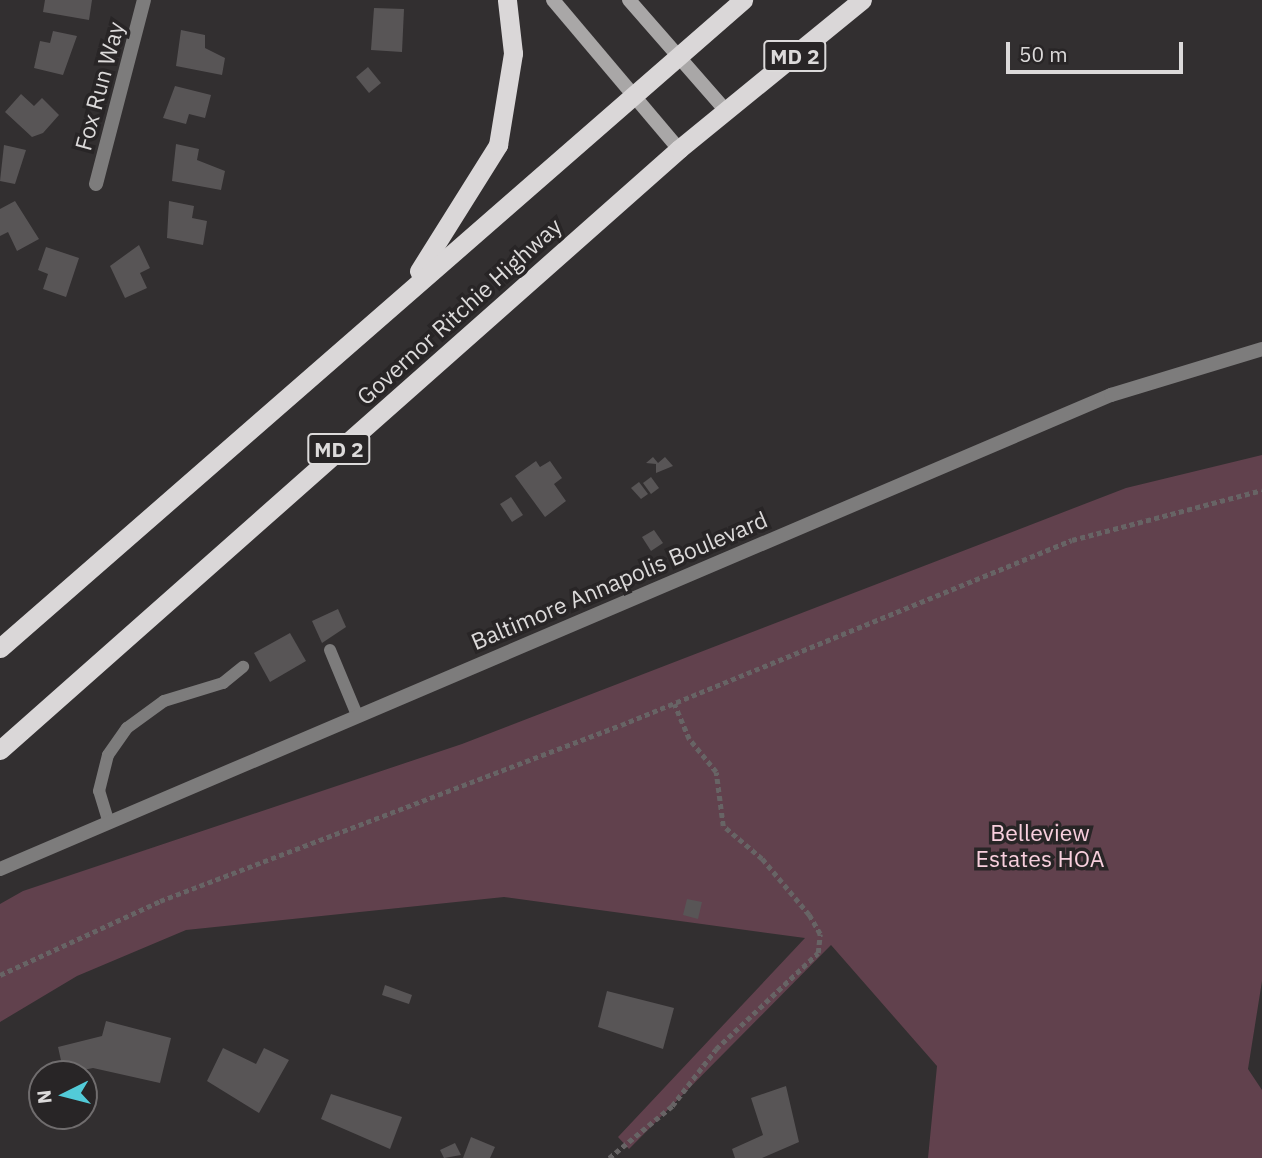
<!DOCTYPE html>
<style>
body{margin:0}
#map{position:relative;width:1262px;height:1158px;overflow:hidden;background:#322f30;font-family:"IBM Plex Sans",sans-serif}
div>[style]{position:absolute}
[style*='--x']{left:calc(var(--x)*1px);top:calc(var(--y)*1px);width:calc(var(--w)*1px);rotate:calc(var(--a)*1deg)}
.green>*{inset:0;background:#61414d}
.building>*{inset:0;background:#585556}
.path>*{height:4.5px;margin-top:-2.25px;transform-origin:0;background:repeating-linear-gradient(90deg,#676465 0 5px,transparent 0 8.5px)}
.service>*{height:12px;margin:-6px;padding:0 6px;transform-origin:6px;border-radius:6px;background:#7d7c7c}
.minor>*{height:14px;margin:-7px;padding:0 7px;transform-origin:7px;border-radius:7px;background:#7d7c7c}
.tertiary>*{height:14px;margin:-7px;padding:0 7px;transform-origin:7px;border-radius:7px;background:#7d7c7c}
.secondary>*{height:14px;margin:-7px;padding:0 7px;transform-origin:7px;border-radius:7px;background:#a9a7a7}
.trunk>*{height:19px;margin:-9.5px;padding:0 9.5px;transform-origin:9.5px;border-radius:9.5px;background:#dad7d8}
span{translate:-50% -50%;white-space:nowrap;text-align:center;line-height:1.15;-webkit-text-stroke:7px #282526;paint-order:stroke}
.shield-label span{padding:2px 5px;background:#282526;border:2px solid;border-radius:5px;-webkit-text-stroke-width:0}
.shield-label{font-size:21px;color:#dcdada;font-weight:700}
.street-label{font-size:23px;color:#dcdada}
.park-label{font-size:23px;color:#f8cfdd}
.north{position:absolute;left:28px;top:1060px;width:70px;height:70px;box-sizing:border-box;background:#282526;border:2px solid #706d6e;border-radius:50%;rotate:264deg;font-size:19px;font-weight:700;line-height:28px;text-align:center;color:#dcdada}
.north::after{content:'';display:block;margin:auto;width:24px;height:32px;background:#52cbd8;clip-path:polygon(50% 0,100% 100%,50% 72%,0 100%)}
.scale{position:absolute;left:1006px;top:42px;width:177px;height:32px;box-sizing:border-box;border:4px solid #dcdada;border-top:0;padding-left:9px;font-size:21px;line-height:24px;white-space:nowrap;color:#dcdada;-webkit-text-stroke:5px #282526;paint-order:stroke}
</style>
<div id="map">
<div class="green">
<i style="clip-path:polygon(1262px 455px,1262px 981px,1248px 1069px,1262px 1090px,1262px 1158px,928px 1158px,937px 1066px,831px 945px,629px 1149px,618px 1137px,805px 938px,504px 897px,186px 930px,77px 976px,0 1022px,0 904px,23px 891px,462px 744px,1126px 488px)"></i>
</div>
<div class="building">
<i style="clip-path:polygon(45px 0,92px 0,89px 20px,43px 12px)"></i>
<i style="clip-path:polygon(374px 8px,404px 9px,402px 52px,371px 50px)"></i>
<i style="clip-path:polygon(181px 30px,205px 35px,205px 48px,225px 58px,222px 75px,176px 66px)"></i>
<i style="clip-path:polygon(53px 31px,77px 36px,63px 75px,34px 68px,40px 41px,50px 43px)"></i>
<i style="clip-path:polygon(368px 67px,381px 83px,369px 93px,356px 77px)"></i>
<i style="clip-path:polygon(175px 86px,211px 95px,205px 118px,189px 114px,186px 124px,163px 118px)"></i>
<i style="clip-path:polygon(21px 94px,34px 106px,42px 98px,59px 115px,43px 133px,32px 137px,5px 112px)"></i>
<i style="clip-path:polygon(176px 144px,199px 149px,197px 160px,225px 171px,221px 190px,172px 181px)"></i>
<i style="clip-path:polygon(4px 145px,26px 150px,15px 184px,0 181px)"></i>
<i style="clip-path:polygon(15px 201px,39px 239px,17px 251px,8px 232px,0 236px,0 209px)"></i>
<i style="clip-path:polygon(169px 201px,194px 206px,192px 218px,207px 221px,203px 245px,167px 238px)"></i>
<i style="clip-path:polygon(139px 245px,150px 268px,140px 273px,147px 288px,125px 298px,110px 266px)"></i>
<i style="clip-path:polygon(46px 247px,79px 258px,66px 297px,43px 289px,48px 274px,38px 270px)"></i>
<i style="clip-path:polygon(653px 457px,658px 463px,665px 457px,673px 466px,656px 473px,656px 464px,646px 463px)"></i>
<i style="clip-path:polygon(536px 461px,540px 467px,550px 461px,562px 478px,554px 484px,566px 501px,545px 517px,515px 476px)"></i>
<i style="clip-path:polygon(651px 477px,659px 488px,651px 494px,643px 483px)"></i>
<i style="clip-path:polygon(639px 482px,648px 494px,641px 499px,631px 488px)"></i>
<i style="clip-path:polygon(511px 497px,523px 515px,512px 522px,500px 504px)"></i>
<i style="clip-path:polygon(654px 530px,663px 543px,651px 551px,642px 537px)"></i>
<i style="clip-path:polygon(338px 609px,346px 627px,322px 643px,312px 621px)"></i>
<i style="clip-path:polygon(290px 633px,306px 661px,270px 682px,254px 653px)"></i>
<i style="clip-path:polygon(687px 899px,702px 902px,698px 919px,683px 915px)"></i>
<i style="clip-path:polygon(385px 985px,412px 995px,409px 1004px,382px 995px)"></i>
<i style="clip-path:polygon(607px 991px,674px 1008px,663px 1049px,598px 1027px)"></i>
<i style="clip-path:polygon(106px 1021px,171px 1038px,160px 1083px,93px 1068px,64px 1074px,58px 1047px,102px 1036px)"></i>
<i style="clip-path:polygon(223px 1048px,256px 1064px,264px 1048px,289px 1060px,259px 1113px,207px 1081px)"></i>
<i style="clip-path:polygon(786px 1086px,799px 1142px,762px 1158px,735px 1158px,732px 1149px,763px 1135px,751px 1098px)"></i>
<i style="clip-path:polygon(331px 1094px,402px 1117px,390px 1149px,321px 1119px)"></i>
<i style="clip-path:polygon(471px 1137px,495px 1147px,490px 1158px,463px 1158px)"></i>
<i style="clip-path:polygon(455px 1143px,461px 1155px,444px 1158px,440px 1150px)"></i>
</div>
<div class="path">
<i style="--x:0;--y:975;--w:176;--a:-24.8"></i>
<i style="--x:160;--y:901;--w:493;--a:-20.9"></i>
<i style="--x:621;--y:725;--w:487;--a:-22.3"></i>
<i style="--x:1072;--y:540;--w:196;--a:-14.7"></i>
<i style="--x:609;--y:1158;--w:82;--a:-39.5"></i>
<i style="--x:672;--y:1106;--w:72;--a:-52.3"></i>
<i style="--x:716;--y:1049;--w:140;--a:-43.3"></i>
<i style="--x:818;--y:953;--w:19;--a:-84"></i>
<i style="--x:820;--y:934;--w:22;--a:-120"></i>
<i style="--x:809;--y:915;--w:73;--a:-130"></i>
<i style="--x:762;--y:859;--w:51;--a:-139.8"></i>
<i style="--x:723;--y:826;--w:54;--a:-97.4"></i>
<i style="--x:716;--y:772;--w:43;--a:-129.3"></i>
<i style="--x:689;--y:739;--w:38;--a:-113"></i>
</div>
<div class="service">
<i style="--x:330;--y:650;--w:70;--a:67.4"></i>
<i style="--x:108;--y:820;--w:30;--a:-107"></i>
<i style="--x:99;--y:791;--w:37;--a:-76"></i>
<i style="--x:108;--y:755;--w:33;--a:-55"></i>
<i style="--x:127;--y:728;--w:46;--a:-36.1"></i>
<i style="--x:164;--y:701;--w:62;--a:-17"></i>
<i style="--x:223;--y:683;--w:26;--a:-39"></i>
</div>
<div class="minor">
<i style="--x:96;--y:184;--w:190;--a:-75.4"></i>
</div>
<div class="tertiary">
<i style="--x:0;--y:869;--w:1208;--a:-23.11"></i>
<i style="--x:1111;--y:395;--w:158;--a:-16.9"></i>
</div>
<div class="secondary">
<i style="--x:553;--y:0;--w:195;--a:49.8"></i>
<i style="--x:629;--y:0;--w:149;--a:48.8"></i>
</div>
<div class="trunk">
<i style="--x:419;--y:271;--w:149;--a:-57.9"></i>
<i style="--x:498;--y:145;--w:93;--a:-80.7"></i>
<i style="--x:513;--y:53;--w:53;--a:-96.5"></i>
<i style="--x:0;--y:648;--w:986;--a:-41.09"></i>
<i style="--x:0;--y:750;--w:907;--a:-41.51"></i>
<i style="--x:679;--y:149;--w:236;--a:-39.2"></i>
</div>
<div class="shield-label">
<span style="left:795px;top:56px">MD 2</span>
<span style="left:339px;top:449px">MD 2</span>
</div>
<div class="street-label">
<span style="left:99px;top:86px;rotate:-75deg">Fox Run Way</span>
<span style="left:459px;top:311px;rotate:-42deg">Governor Ritchie Highway</span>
<span style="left:619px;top:580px;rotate:-23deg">Baltimore Annapolis Boulevard</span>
</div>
<div class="park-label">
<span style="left:1040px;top:845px">Belleview<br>Estates HOA</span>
</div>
<div class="north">N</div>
<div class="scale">50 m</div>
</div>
